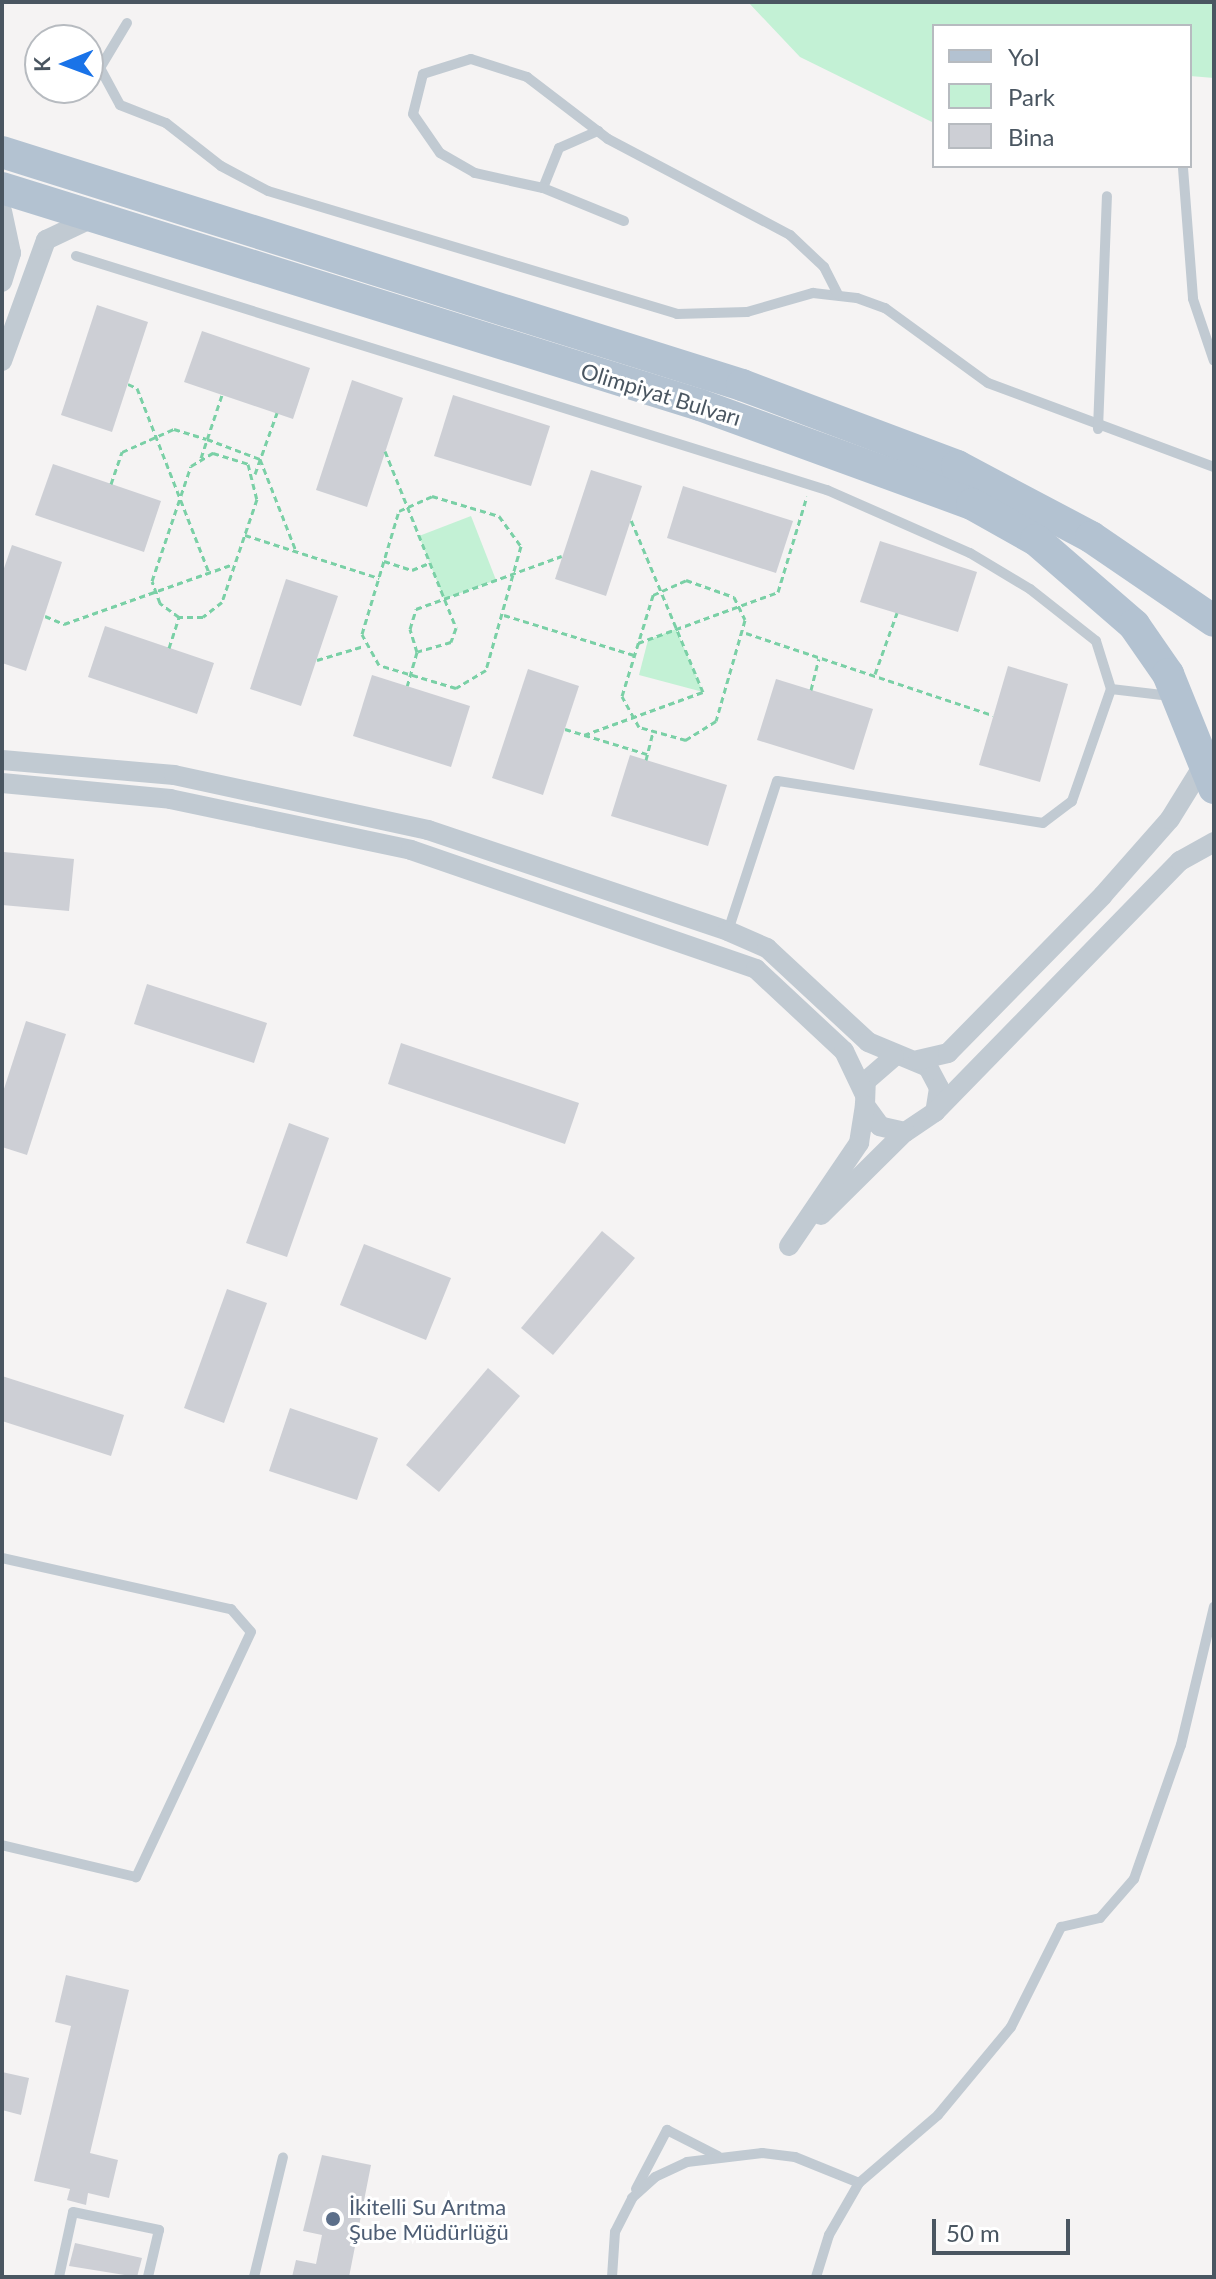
<!DOCTYPE html>
<meta charset="utf-8">
<style>
body{margin:0}
#map{position:relative;width:1216px;height:2279px;overflow:hidden;background:#f5f3f3;font-family:Lato,sans-serif}
div>[style]{position:absolute}
[style*='--x']{left:calc(var(--x)*1px);top:calc(var(--y)*1px);width:calc(var(--w)*1px);rotate:calc(var(--a)*1deg)}
.green>*{inset:0;background:#c3f1d5}
.building>*{inset:0;background:#cdcfd5}
.path>*{height:3px;margin-top:-1.5px;transform-origin:0;background:repeating-linear-gradient(90deg,#7ad0a6 0 6px,transparent 0 10px)}
.service>*{height:10px;margin:-5px;padding:0 5px;transform-origin:5px;border-radius:5px;background:#c1cad2}
.minor>*{height:20px;margin:-10px;padding:0 10px;transform-origin:10px;border-radius:10px;background:#c1cad2}
.primary>*{height:32px;margin:-16px;padding:0 16px;transform-origin:16px;border-radius:16px;background:#b3c2d1}
.dots>*{width:22px;height:22px;translate:-50% -50%;box-sizing:border-box;border:4px solid #fff;border-radius:50%}
span{translate:-50% -50%;white-space:nowrap;text-align:center;line-height:1.15;-webkit-text-stroke:6px #fff;paint-order:stroke}
.street-label{font-size:22px;color:#4a5661}
.service-label{font-size:22px;color:#4e5e75}
.left{translate:0 -50%;text-align:left}
.frame{position:absolute;inset:0;border:4px solid #4a5661;pointer-events:none}
.legend{position:absolute;left:932px;top:24px;width:260px;height:144px;box-sizing:border-box;background:#fff;border:2px solid #b7bbc0;margin:0;padding:10px 14px;list-style:none;font-size:24px;color:#4a5661}
.legend li{display:flex;align-items:center;gap:16px;height:40px}
.legend b{width:40px;border:2px solid #b7bbc0}
.north{position:absolute;left:24px;top:24px;width:80px;height:80px;box-sizing:border-box;background:#fff;border:2px solid #b7bbc0;border-radius:50%;rotate:269deg;font-size:22px;font-weight:700;line-height:32px;text-align:center;color:#4a5661}
.north::after{content:'';display:block;margin:auto;width:28px;height:36px;background:#1a73e8;clip-path:polygon(50% 0,100% 100%,50% 72%,0 100%)}
.scale{position:absolute;left:932px;top:2219px;width:138px;height:36px;box-sizing:border-box;border:4px solid #4a5661;border-top:0;padding-left:10px;font-size:24px;line-height:28px;white-space:nowrap;color:#4a5661;-webkit-text-stroke:6px #fff;paint-order:stroke}
</style>
<div id="map">
<div class="green">
<i style="clip-path:polygon(748px 2px,1214px 2px,1214px 78px,1190px 76px,1190px 26px,934px 26px,934px 123px,800px 57px)"></i>
<i style="clip-path:polygon(471px 516px,496px 580px,444px 599px,419px 536px)"></i>
<i style="clip-path:polygon(676px 629px,703px 692px,639px 675px,648px 640px)"></i>
</div>
<div class="building">
<i style="clip-path:polygon(97px 305px,148px 322px,112px 432px,61px 415px)"></i>
<i style="clip-path:polygon(202px 331px,310px 368px,293px 419px,184px 382px)"></i>
<i style="clip-path:polygon(352px 380px,403px 398px,367px 507px,316px 490px)"></i>
<i style="clip-path:polygon(453px 395px,550px 426px,531px 486px,434px 456px)"></i>
<i style="clip-path:polygon(53px 464px,161px 501px,144px 552px,35px 515px)"></i>
<i style="clip-path:polygon(591px 470px,642px 486px,606px 596px,555px 579px)"></i>
<i style="clip-path:polygon(683px 486px,793px 521px,776px 573px,667px 538px)"></i>
<i style="clip-path:polygon(880px 541px,977px 572px,958px 632px,860px 602px)"></i>
<i style="clip-path:polygon(12px 545px,62px 562px,26px 671px,2px 663px,2px 574px)"></i>
<i style="clip-path:polygon(286px 579px,338px 596px,301px 706px,250px 689px)"></i>
<i style="clip-path:polygon(105px 626px,214px 663px,197px 714px,88px 677px)"></i>
<i style="clip-path:polygon(1008px 666px,1068px 684px,1040px 782px,979px 765px)"></i>
<i style="clip-path:polygon(528px 669px,579px 686px,543px 795px,492px 778px)"></i>
<i style="clip-path:polygon(372px 675px,470px 706px,451px 767px,353px 736px)"></i>
<i style="clip-path:polygon(776px 679px,873px 709px,854px 770px,757px 740px)"></i>
<i style="clip-path:polygon(630px 755px,727px 785px,708px 846px,611px 816px)"></i>
<i style="clip-path:polygon(4px 852px,74px 859px,69px 911px,2px 905px)"></i>
<i style="clip-path:polygon(147px 984px,267px 1023px,254px 1063px,134px 1024px)"></i>
<i style="clip-path:polygon(26px 1021px,66px 1034px,27px 1155px,2px 1147px,2px 1095px)"></i>
<i style="clip-path:polygon(401px 1043px,579px 1103px,565px 1144px,388px 1084px)"></i>
<i style="clip-path:polygon(289px 1123px,329px 1138px,287px 1257px,246px 1243px)"></i>
<i style="clip-path:polygon(602px 1231px,635px 1258px,553px 1355px,521px 1328px)"></i>
<i style="clip-path:polygon(364px 1244px,451px 1278px,426px 1340px,340px 1305px)"></i>
<i style="clip-path:polygon(227px 1289px,267px 1303px,224px 1423px,184px 1408px)"></i>
<i style="clip-path:polygon(488px 1368px,520px 1396px,439px 1492px,406px 1465px)"></i>
<i style="clip-path:polygon(2px 1376px,124px 1415px,111px 1456px,2px 1421px)"></i>
<i style="clip-path:polygon(290px 1408px,378px 1438px,357px 1500px,269px 1471px)"></i>
<i style="clip-path:polygon(66px 1975px,129px 1990px,90px 2153px,118px 2160px,109px 2198px,88px 2193px,86px 2205px,67px 2200px,70px 2189px,34px 2181px,71px 2026px,55px 2022px)"></i>
<i style="clip-path:polygon(2px 2072px,29px 2078px,21px 2115px,2px 2110px)"></i>
<i style="clip-path:polygon(322px 2155px,371px 2165px,349px 2277px,292px 2277px,296px 2260px,316px 2264px,322px 2235px,303px 2231px)"></i>
<i style="clip-path:polygon(75px 2243px,142px 2258px,137px 2277px,69px 2266px)"></i>
</div>
<div class="path">
<i style="--x:128;--y:384;--w:10;--a:24"></i>
<i style="--x:137;--y:388;--w:199;--a:68.7"></i>
<i style="--x:385;--y:451;--w:191;--a:68.1"></i>
<i style="--x:456;--y:628;--w:15;--a:110"></i>
<i style="--x:451;--y:642;--w:35;--a:164"></i>
<i style="--x:417;--y:652;--w:35;--a:106"></i>
<i style="--x:213;--y:453;--w:37;--a:17"></i>
<i style="--x:248;--y:464;--w:36;--a:76"></i>
<i style="--x:257;--y:499;--w:109;--a:108.8"></i>
<i style="--x:222;--y:602;--w:24;--a:142"></i>
<i style="--x:203;--y:617;--w:24;--a:180"></i>
<i style="--x:179;--y:617;--w:24;--a:-144"></i>
<i style="--x:160;--y:603;--w:23;--a:-110"></i>
<i style="--x:152;--y:581;--w:121;--a:-71.3"></i>
<i style="--x:191;--y:466;--w:26;--a:-31"></i>
<i style="--x:201;--y:458;--w:66;--a:-71.6"></i>
<i style="--x:255;--y:474;--w:65;--a:-70.2"></i>
<i style="--x:111;--y:484;--w:34;--a:-71"></i>
<i style="--x:122;--y:452;--w:57;--a:-23.9"></i>
<i style="--x:174;--y:429;--w:34;--a:17"></i>
<i style="--x:207;--y:439;--w:57;--a:20.7"></i>
<i style="--x:260;--y:459;--w:99;--a:68.6"></i>
<i style="--x:432;--y:496;--w:70;--a:16.6"></i>
<i style="--x:499;--y:516;--w:37;--a:54"></i>
<i style="--x:521;--y:546;--w:129;--a:105.8"></i>
<i style="--x:486;--y:670;--w:35;--a:149"></i>
<i style="--x:456;--y:688;--w:80;--a:-163.4"></i>
<i style="--x:379;--y:665;--w:35;--a:-119"></i>
<i style="--x:362;--y:634;--w:128;--a:-73.3"></i>
<i style="--x:399;--y:511;--w:36;--a:-24"></i>
<i style="--x:245;--y:535;--w:141;--a:17.8"></i>
<i style="--x:384;--y:561;--w:29;--a:18"></i>
<i style="--x:412;--y:570;--w:18;--a:-22"></i>
<i style="--x:686;--y:580;--w:51;--a:19.5"></i>
<i style="--x:734;--y:597;--w:25;--a:64"></i>
<i style="--x:745;--y:620;--w:105;--a:106"></i>
<i style="--x:716;--y:721;--w:36;--a:148"></i>
<i style="--x:686;--y:740;--w:49;--a:-164.5"></i>
<i style="--x:639;--y:727;--w:35;--a:-119"></i>
<i style="--x:622;--y:696;--w:106;--a:-72.9"></i>
<i style="--x:653;--y:595;--w:36;--a:-24"></i>
<i style="--x:504;--y:615;--w:136;--a:17.1"></i>
<i style="--x:45;--y:616;--w:21;--a:23"></i>
<i style="--x:64;--y:624;--w:179;--a:-19.5"></i>
<i style="--x:746;--y:633;--w:260;--a:18.4"></i>
<i style="--x:638;--y:643;--w:149;--a:-20"></i>
<i style="--x:778;--y:592;--w:100;--a:-73.2"></i>
<i style="--x:169;--y:648;--w:33;--a:-72"></i>
<i style="--x:417;--y:652;--w:24;--a:-107"></i>
<i style="--x:410;--y:629;--w:21;--a:-73"></i>
<i style="--x:416;--y:609;--w:155;--a:-20"></i>
<i style="--x:317;--y:660;--w:49;--a:-16.6"></i>
<i style="--x:875;--y:674;--w:65;--a:-70.2"></i>
<i style="--x:811;--y:690;--w:32;--a:-76"></i>
<i style="--x:565;--y:729;--w:86;--a:17"></i>
<i style="--x:584;--y:735;--w:127;--a:-19.9"></i>
<i style="--x:703;--y:692;--w:186;--a:-112.7"></i>
<i style="--x:646;--y:760;--w:30;--a:-76"></i>
</div>
<div class="service">
<i style="--x:127;--y:23;--w:52;--a:121"></i>
<i style="--x:100;--y:68;--w:42;--a:61.6"></i>
<i style="--x:120;--y:105;--w:49;--a:21.4"></i>
<i style="--x:166;--y:123;--w:70;--a:38"></i>
<i style="--x:221;--y:166;--w:53;--a:28"></i>
<i style="--x:268;--y:191;--w:427;--a:16.7"></i>
<i style="--x:677;--y:314;--w:70;--a:-1.6"></i>
<i style="--x:747;--y:312;--w:69;--a:-16.1"></i>
<i style="--x:813;--y:293;--w:44;--a:6.5"></i>
<i style="--x:857;--y:298;--w:30;--a:20"></i>
<i style="--x:885;--y:308;--w:127;--a:36.1"></i>
<i style="--x:988;--y:383;--w:241;--a:20.4"></i>
<i style="--x:1183;--y:168;--w:131;--a:85.6"></i>
<i style="--x:1193;--y:299;--w:65;--a:71.3"></i>
<i style="--x:543;--y:188;--w:43;--a:-68.2"></i>
<i style="--x:559;--y:148;--w:43;--a:-23.6"></i>
<i style="--x:624;--y:221;--w:87;--a:-157.8"></i>
<i style="--x:543;--y:188;--w:70;--a:-167.6"></i>
<i style="--x:475;--y:173;--w:40;--a:-150.3"></i>
<i style="--x:440;--y:153;--w:47;--a:-124.7"></i>
<i style="--x:413;--y:114;--w:41;--a:-76"></i>
<i style="--x:423;--y:74;--w:50;--a:-17.4"></i>
<i style="--x:471;--y:59;--w:59;--a:17.8"></i>
<i style="--x:527;--y:77;--w:102;--a:37.4"></i>
<i style="--x:608;--y:139;--w:206;--a:27.8"></i>
<i style="--x:790;--y:235;--w:47;--a:43.3"></i>
<i style="--x:824;--y:267;--w:30;--a:63"></i>
<i style="--x:76;--y:256;--w:787;--a:17.31"></i>
<i style="--x:827;--y:490;--w:156;--a:23.8"></i>
<i style="--x:970;--y:553;--w:70;--a:31"></i>
<i style="--x:1030;--y:589;--w:84;--a:38.2"></i>
<i style="--x:1096;--y:641;--w:50;--a:72.6"></i>
<i style="--x:1111;--y:689;--w:119;--a:109.2"></i>
<i style="--x:1072;--y:801;--w:36;--a:143"></i>
<i style="--x:1043;--y:823;--w:269;--a:-171"></i>
<i style="--x:777;--y:781;--w:158;--a:108.1"></i>
<i style="--x:1098;--y:429;--w:233;--a:-87.8"></i>
<i style="--x:1111;--y:689;--w:60;--a:6.7"></i>
<i style="--x:2;--y:1558;--w:235;--a:12.6"></i>
<i style="--x:231;--y:1609;--w:30;--a:49"></i>
<i style="--x:251;--y:1632;--w:271;--a:115.1"></i>
<i style="--x:136;--y:1877;--w:138;--a:-166.6"></i>
<i style="--x:636;--y:2189;--w:67;--a:-62.3"></i>
<i style="--x:667;--y:2130;--w:57;--a:27"></i>
<i style="--x:59;--y:2277;--w:66;--a:-77.8"></i>
<i style="--x:73;--y:2212;--w:88;--a:11.8"></i>
<i style="--x:159;--y:2230;--w:48;--a:103.2"></i>
<i style="--x:254;--y:2277;--w:123;--a:-76.4"></i>
<i style="--x:612;--y:2277;--w:45;--a:-86.2"></i>
<i style="--x:615;--y:2232;--w:38;--a:-63"></i>
<i style="--x:632;--y:2198;--w:31;--a:-42"></i>
<i style="--x:655;--y:2177;--w:35;--a:-25"></i>
<i style="--x:687;--y:2162;--w:76;--a:-6.8"></i>
<i style="--x:762;--y:2153;--w:33;--a:7"></i>
<i style="--x:795;--y:2157;--w:69;--a:22.1"></i>
<i style="--x:816;--y:2277;--w:44;--a:-72.8"></i>
<i style="--x:829;--y:2235;--w:60;--a:-60"></i>
<i style="--x:859;--y:2183;--w:104;--a:-40.7"></i>
<i style="--x:938;--y:2115;--w:114;--a:-50.3"></i>
<i style="--x:1011;--y:2027;--w:112;--a:-63.4"></i>
<i style="--x:1061;--y:1927;--w:40;--a:-13"></i>
<i style="--x:1100;--y:1918;--w:52;--a:-48.9"></i>
<i style="--x:1134;--y:1879;--w:142;--a:-70.7"></i>
<i style="--x:1181;--y:1745;--w:142;--a:-76.6"></i>
</div>
<div class="minor">
<i style="--x:2;--y:211;--w:43;--a:77.9"></i>
<i style="--x:11;--y:253;--w:30;--a:107"></i>
<i style="--x:2;--y:361;--w:129;--a:-70"></i>
<i style="--x:46;--y:240;--w:49;--a:-25.5"></i>
<i style="--x:2;--y:760;--w:173;--a:5"></i>
<i style="--x:174;--y:775;--w:260;--a:12.2"></i>
<i style="--x:428;--y:830;--w:317;--a:18.6"></i>
<i style="--x:728;--y:931;--w:43;--a:23.6"></i>
<i style="--x:767;--y:948;--w:138;--a:42.9"></i>
<i style="--x:868;--y:1042;--w:65;--a:22.6"></i>
<i style="--x:928;--y:1067;--w:24;--a:62"></i>
<i style="--x:939;--y:1088;--w:24;--a:99"></i>
<i style="--x:935;--y:1112;--w:36;--a:146"></i>
<i style="--x:905;--y:1132;--w:26;--a:-167"></i>
<i style="--x:880;--y:1126;--w:26;--a:-126"></i>
<i style="--x:865;--y:1105;--w:24;--a:-88"></i>
<i style="--x:866;--y:1081;--w:37;--a:-41"></i>
<i style="--x:2;--y:783;--w:169;--a:5.4"></i>
<i style="--x:170;--y:799;--w:246;--a:11.9"></i>
<i style="--x:411;--y:850;--w:365;--a:19"></i>
<i style="--x:756;--y:969;--w:120;--a:43"></i>
<i style="--x:844;--y:1051;--w:47;--a:64.5"></i>
<i style="--x:918;--y:1060;--w:31;--a:-13"></i>
<i style="--x:948;--y:1053;--w:221;--a:-45.5"></i>
<i style="--x:1103;--y:895;--w:101;--a:-48.6"></i>
<i style="--x:1170;--y:819;--w:65;--a:-58.3"></i>
<i style="--x:935;--y:1112;--w:351;--a:-45.7"></i>
<i style="--x:1180;--y:861;--w:39;--a:-29"></i>
<i style="--x:821;--y:1215;--w:118;--a:-44.7"></i>
<i style="--x:789;--y:1246;--w:125;--a:-55.8"></i>
<i style="--x:859;--y:1143;--w:38;--a:-81"></i>
</div>
<div class="primary">
<i style="--x:2;--y:152;--w:776;--a:17.48"></i>
<i style="--x:742;--y:385;--w:230;--a:20.6"></i>
<i style="--x:957;--y:466;--w:152;--a:27.9"></i>
<i style="--x:1091;--y:537;--w:149;--a:34.3"></i>
<i style="--x:2;--y:188;--w:731;--a:17.27"></i>
<i style="--x:700;--y:405;--w:289;--a:20"></i>
<i style="--x:972;--y:504;--w:73;--a:29.4"></i>
<i style="--x:1036;--y:540;--w:130;--a:40.9"></i>
<i style="--x:1134;--y:625;--w:60;--a:55.2"></i>
<i style="--x:1168;--y:674;--w:123;--a:68"></i>
</div>
<div class="dots">
<i style="left:333px;top:2219px;background:#5c6f8a"></i>
</div>
<div class="street-label">
<span style="left:661px;top:394px;rotate:17deg">Olimpiyat Bulvarı</span>
</div>
<div class="service-label">
<span class="left" style="left:349px;top:2219px">İkitelli Su Arıtma<br>Şube Müdürlüğü</span>
</div>
<div class="frame"></div>
<ul class="legend">
<li><b style="height:10px;background:#b3c2d1"></b>Yol</li>
<li><b style="height:22px;background:#c3f1d5"></b>Park</li>
<li><b style="height:22px;background:#cdcfd5"></b>Bina</li>
</ul>
<div class="north">K</div>
<div class="scale">50 m</div>
</div>
